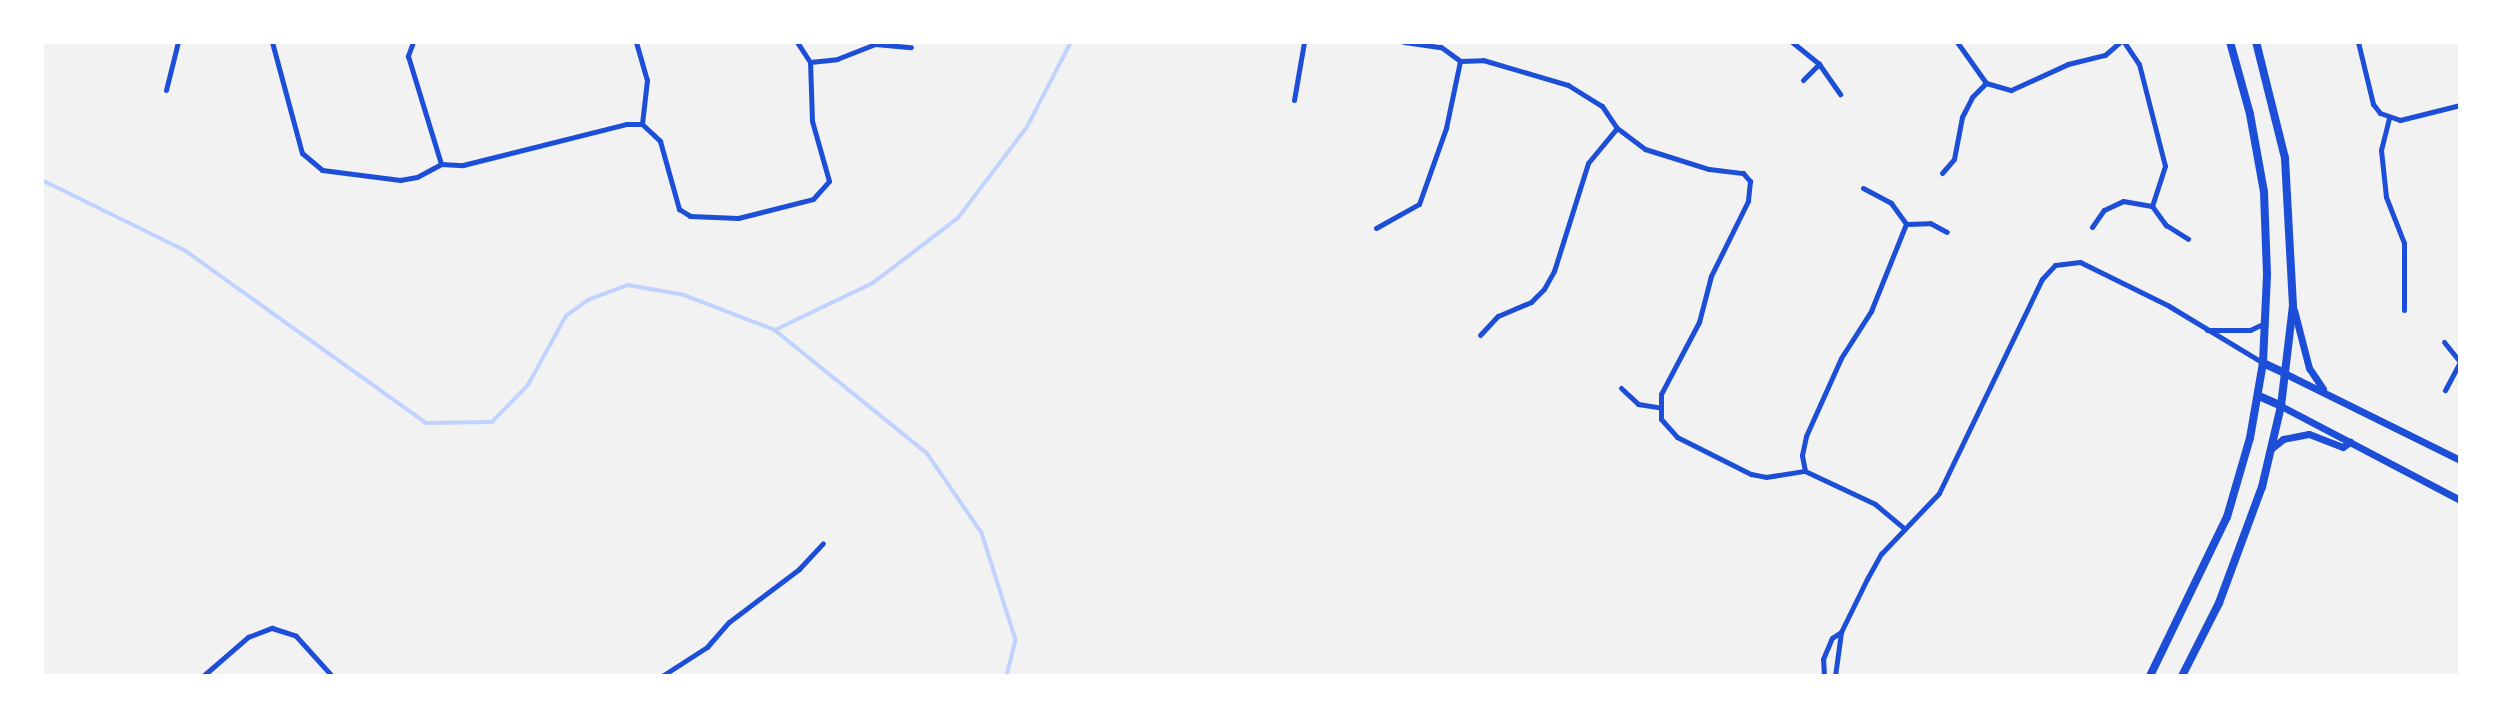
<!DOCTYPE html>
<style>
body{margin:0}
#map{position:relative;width:2502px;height:718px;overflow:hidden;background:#f2f2f2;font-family:Karla,sans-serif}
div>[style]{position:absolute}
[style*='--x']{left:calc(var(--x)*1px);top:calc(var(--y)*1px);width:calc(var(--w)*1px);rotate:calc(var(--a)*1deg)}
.stream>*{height:3.5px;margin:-1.75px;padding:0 1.75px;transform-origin:1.75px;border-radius:1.75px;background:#bfd3fe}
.minor>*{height:5px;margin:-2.5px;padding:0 2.5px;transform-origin:2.5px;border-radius:2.5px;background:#1d4ed8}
.tertiary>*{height:7px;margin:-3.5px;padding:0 3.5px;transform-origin:3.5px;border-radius:3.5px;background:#1d4ed8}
.secondary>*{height:8px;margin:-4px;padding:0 4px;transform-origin:4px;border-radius:4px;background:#1d4ed8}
span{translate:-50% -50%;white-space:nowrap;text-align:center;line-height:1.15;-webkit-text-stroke:7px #fff;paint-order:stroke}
.frame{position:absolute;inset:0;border:44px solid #fff;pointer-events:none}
</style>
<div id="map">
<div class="stream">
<i style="--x:42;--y:180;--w:161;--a:26.2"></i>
<i style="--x:186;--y:251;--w:295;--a:35.6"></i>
<i style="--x:426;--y:423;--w:66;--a:-0.9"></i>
<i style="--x:492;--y:422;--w:52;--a:-45.8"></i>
<i style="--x:528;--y:385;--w:79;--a:-61.2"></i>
<i style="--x:566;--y:316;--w:27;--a:-36"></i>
<i style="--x:588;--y:300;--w:43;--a:-20.6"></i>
<i style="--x:628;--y:285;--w:57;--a:10.1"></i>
<i style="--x:684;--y:295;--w:97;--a:21"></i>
<i style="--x:775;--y:330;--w:109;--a:-25.6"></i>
<i style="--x:873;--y:283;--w:107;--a:-37.4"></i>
<i style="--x:958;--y:218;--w:114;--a:-52.8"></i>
<i style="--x:1027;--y:127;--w:96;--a:-62.6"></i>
<i style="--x:775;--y:330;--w:196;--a:39"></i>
<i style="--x:927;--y:453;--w:97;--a:55.5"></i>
<i style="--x:982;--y:533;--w:112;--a:72.4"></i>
<i style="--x:1016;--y:640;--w:37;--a:104"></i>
</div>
<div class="minor">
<i style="--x:272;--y:42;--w:115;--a:74.9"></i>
<i style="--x:302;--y:153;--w:26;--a:40"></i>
<i style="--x:322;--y:170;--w:79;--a:7.3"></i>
<i style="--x:400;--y:180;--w:17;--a:-10"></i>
<i style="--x:417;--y:177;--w:27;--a:-28"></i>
<i style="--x:441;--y:164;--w:22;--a:3"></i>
<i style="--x:463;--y:165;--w:168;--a:-14.1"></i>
<i style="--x:626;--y:124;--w:16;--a:0"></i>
<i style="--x:642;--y:124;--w:25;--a:43"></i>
<i style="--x:660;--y:141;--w:71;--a:74.4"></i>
<i style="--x:679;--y:209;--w:13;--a:32"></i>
<i style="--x:690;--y:216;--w:48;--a:2.4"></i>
<i style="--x:738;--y:218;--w:77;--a:-14.2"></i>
<i style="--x:813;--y:199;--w:24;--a:-48"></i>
<i style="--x:829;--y:181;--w:62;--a:-105.8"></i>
<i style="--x:812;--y:121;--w:59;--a:-91.9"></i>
<i style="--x:810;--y:62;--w:24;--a:-123"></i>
<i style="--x:413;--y:42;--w:15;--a:110"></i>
<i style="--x:408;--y:56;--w:113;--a:73"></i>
<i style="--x:636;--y:42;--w:40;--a:74"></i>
<i style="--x:647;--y:80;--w:44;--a:96.5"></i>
<i style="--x:1404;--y:42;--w:37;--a:8"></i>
<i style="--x:1441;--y:47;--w:24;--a:36"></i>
<i style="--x:1460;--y:61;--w:23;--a:-2"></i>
<i style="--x:1483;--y:60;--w:89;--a:16.4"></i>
<i style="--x:1568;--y:85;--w:40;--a:32"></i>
<i style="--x:1602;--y:106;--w:27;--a:56"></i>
<i style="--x:1617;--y:128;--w:35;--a:37"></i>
<i style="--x:1645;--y:149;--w:67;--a:17.4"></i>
<i style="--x:1709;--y:169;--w:34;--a:7"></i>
<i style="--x:1743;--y:173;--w:11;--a:49"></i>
<i style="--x:1750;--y:181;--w:20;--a:96"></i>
<i style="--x:1748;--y:201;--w:84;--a:116.3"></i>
<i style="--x:1711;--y:276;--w:48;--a:104.6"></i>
<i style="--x:1699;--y:322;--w:81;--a:117.8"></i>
<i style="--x:1661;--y:394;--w:25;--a:90"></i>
<i style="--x:1661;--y:419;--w:24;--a:48"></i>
<i style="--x:1677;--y:437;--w:83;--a:26.6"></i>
<i style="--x:1751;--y:474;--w:15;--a:11"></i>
<i style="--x:1766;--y:477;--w:39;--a:-9"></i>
<i style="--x:1805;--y:471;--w:77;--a:25.2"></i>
<i style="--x:1875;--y:504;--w:38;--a:40"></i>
<i style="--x:1792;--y:42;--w:35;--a:39"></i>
<i style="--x:1819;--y:64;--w:37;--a:55"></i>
<i style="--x:1957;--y:42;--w:50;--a:54.7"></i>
<i style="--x:1986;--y:83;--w:26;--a:16"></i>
<i style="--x:2011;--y:90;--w:63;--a:-24.5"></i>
<i style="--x:2068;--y:64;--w:38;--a:-14"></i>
<i style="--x:2105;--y:55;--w:20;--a:-41"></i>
<i style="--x:2124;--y:42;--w:27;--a:56"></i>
<i style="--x:2139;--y:64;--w:105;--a:75.7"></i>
<i style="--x:2165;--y:166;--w:42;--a:108"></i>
<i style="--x:2358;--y:42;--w:64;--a:76.4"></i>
<i style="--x:2373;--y:104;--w:11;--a:52"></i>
<i style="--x:2380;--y:113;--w:21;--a:19"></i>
<i style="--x:2400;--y:120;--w:62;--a:-14"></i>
<i style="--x:810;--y:62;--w:27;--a:-6"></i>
<i style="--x:837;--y:59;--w:41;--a:-21.5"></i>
<i style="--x:875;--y:44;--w:36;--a:5"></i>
<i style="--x:1803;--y:80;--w:23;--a:-45"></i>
<i style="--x:166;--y:90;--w:49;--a:-76"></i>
<i style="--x:1294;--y:100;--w:59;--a:-80.2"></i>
<i style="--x:2389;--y:118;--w:33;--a:104"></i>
<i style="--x:2381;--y:150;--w:47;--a:83.9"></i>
<i style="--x:2386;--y:197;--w:49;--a:68.6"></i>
<i style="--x:2404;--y:243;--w:67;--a:90"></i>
<i style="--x:1942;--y:173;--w:18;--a:-49"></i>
<i style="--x:1954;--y:159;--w:43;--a:-79.2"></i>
<i style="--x:1962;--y:117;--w:22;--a:-63"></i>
<i style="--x:1972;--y:97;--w:20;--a:-45"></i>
<i style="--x:1863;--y:188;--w:32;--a:28"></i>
<i style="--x:1891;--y:203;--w:26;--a:54"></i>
<i style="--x:1906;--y:224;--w:24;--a:-2"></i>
<i style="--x:1930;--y:223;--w:19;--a:28"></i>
<i style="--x:2092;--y:227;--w:21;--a:-55"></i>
<i style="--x:2104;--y:210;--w:21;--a:-25"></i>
<i style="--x:2123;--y:201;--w:29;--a:10"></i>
<i style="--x:2152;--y:206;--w:24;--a:54"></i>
<i style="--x:2166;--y:225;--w:26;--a:32"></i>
<i style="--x:1376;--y:228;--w:49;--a:-29.2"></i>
<i style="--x:1419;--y:204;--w:81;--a:-70.4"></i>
<i style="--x:1446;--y:128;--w:68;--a:-78.2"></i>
<i style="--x:2207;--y:330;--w:43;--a:0"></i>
<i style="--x:2250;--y:330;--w:17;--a:-25"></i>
<i style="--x:1480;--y:335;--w:26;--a:-47"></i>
<i style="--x:1498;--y:316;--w:36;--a:-23"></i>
<i style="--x:1531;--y:302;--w:18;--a:-45"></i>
<i style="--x:1544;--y:289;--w:21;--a:-61"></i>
<i style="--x:1554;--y:271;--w:113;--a:-72.5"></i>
<i style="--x:1588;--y:163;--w:45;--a:-50.4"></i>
<i style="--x:2444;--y:342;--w:26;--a:51"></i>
<i style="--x:2460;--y:362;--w:32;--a:118"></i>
<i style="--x:1621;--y:388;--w:23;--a:43"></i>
<i style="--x:1638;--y:404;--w:20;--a:9"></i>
<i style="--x:1805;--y:471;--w:16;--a:-101"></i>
<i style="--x:1802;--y:455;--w:19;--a:-78"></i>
<i style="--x:1806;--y:436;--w:85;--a:-65.8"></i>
<i style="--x:1841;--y:358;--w:56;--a:-57.4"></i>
<i style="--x:1871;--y:311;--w:94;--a:-68.1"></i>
<i style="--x:203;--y:676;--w:60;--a:-40.9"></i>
<i style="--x:248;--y:637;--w:26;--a:-21"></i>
<i style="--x:272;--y:628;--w:25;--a:18"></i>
<i style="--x:296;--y:636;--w:54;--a:48"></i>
<i style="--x:662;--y:676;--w:54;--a:-32.8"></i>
<i style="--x:707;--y:647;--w:33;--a:-49"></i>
<i style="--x:729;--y:622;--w:88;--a:-37.1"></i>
<i style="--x:799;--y:569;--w:35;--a:-47"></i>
<i style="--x:1824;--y:676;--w:17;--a:-93"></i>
<i style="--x:1823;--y:659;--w:23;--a:-67"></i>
<i style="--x:1832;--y:638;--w:11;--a:-34"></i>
<i style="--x:1835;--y:676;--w:44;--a:-82.2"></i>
<i style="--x:1841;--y:632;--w:59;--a:-63.9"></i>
<i style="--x:1867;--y:579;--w:29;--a:-61"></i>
<i style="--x:1881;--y:554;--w:84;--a:-46.4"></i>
<i style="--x:1939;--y:493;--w:237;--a:-64.3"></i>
<i style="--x:2042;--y:279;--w:19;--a:-47"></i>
<i style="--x:2055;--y:265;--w:25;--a:-7"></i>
<i style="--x:2080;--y:262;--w:99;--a:26.3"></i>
<i style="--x:2169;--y:306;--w:110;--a:31.2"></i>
</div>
<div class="tertiary">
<i style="--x:2294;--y:310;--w:60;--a:75.5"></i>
<i style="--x:2309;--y:368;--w:25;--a:56"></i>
<i style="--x:2284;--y:373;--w:196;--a:26.3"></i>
<i style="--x:2281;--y:406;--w:202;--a:27.7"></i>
<i style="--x:2272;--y:448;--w:14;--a:-39"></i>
<i style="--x:2283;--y:439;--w:26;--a:-11"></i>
<i style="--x:2309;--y:434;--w:36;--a:21"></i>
<i style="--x:2343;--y:447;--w:9;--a:-36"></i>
</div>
<div class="secondary">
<i style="--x:2263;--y:363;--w:23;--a:25"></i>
<i style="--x:2259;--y:396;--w:24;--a:24"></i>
<i style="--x:2150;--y:676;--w:177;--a:-64.2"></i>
<i style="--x:2227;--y:517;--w:82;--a:-73.8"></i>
<i style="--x:2250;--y:438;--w:76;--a:-80.2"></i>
<i style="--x:2263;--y:363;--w:89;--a:-87.4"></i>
<i style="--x:2267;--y:274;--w:82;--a:-92.1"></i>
<i style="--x:2264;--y:192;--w:79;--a:-100.2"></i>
<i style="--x:2250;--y:114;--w:75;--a:-105.5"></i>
<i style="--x:2182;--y:676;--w:82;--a:-63.1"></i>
<i style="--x:2219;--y:603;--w:124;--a:-69.7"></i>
<i style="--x:2262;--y:487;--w:83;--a:-76.8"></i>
<i style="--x:2281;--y:406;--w:101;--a:-83.2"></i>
<i style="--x:2293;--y:306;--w:148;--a:-93.1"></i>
<i style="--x:2285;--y:158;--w:120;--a:-104"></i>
</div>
<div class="frame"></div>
</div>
